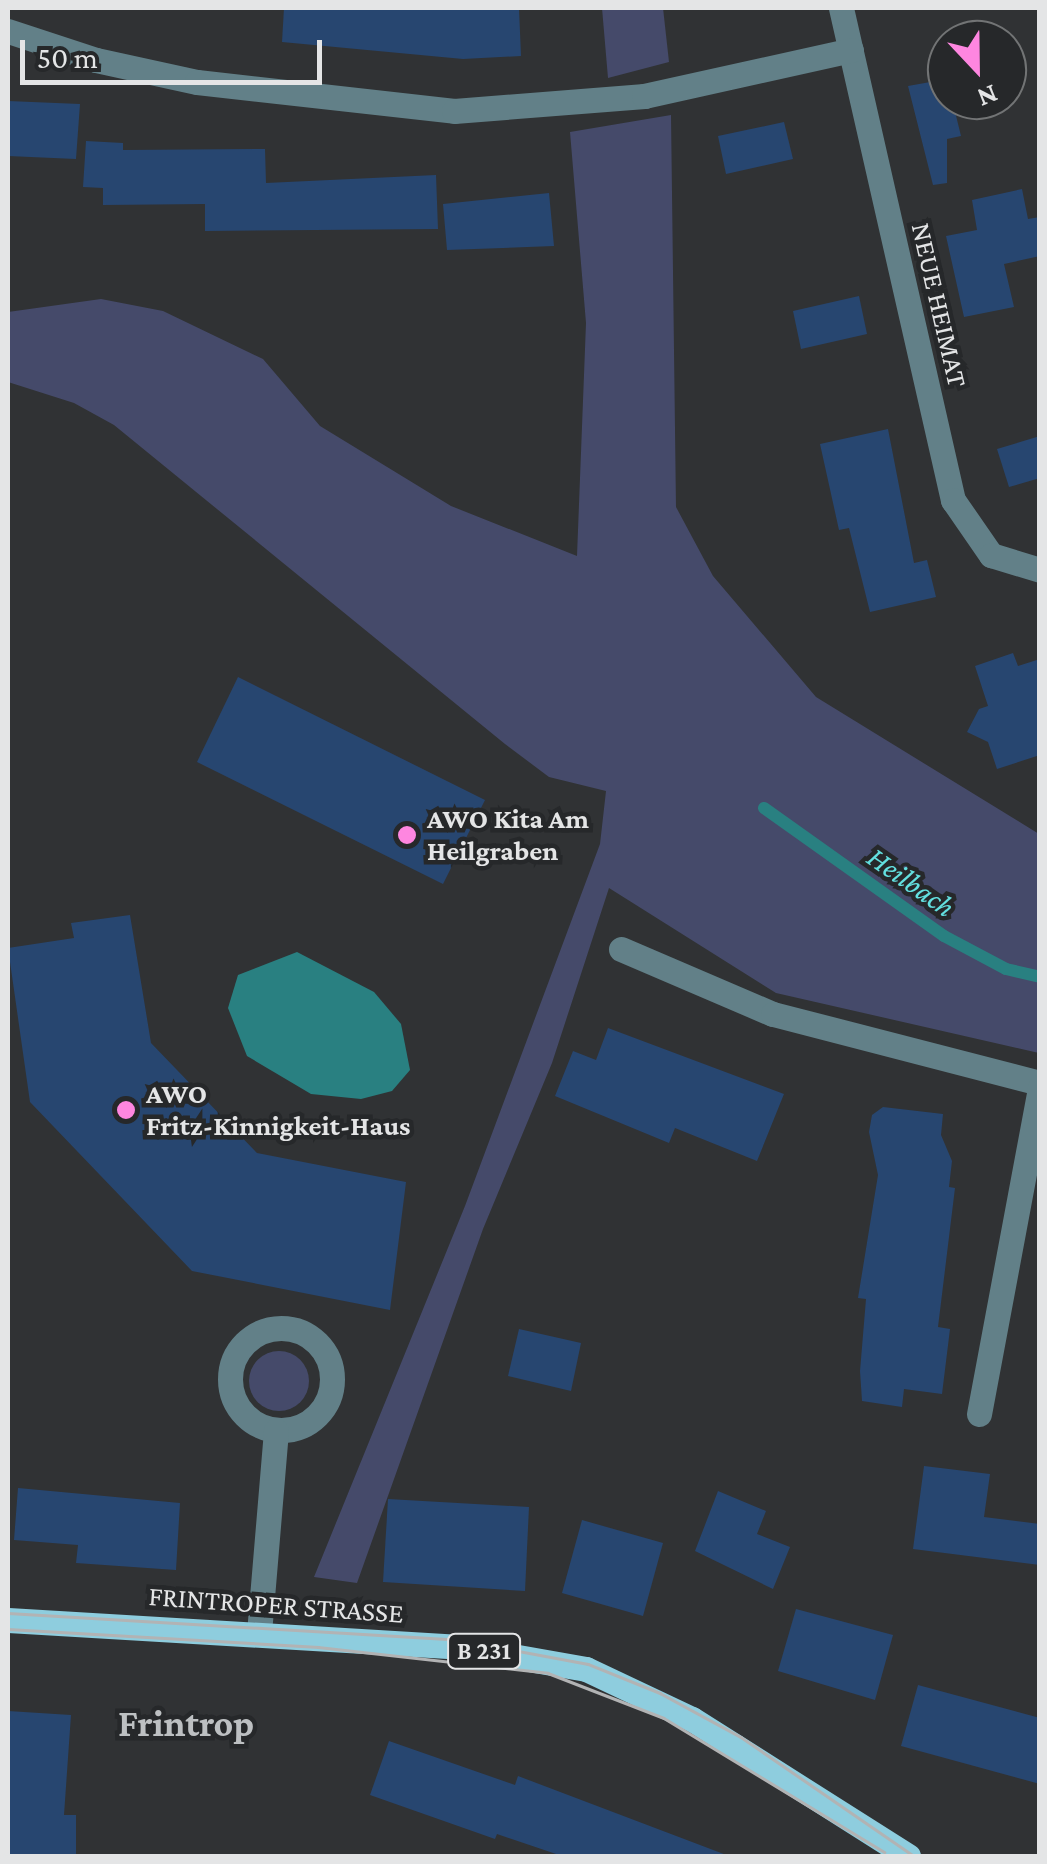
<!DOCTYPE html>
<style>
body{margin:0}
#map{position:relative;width:1047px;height:1864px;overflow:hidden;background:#303234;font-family:"Crimson Pro",serif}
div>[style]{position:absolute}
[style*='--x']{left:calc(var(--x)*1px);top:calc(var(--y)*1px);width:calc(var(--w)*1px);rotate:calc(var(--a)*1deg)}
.green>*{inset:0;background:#454a6a}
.round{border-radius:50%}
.water>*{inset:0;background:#298081}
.stream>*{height:12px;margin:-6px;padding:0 6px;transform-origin:6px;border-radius:6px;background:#298081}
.building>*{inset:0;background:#274670}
.minor>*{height:25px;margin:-12.5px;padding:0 12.5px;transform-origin:12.5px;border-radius:12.5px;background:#628088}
.minor>.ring{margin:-12.5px;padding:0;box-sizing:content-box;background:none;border:25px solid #628088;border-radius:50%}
.major>*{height:25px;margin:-12.5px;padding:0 12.5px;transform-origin:12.5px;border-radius:12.5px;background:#8ecdde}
.tram>*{height:2.5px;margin:-1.25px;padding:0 1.25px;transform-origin:1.25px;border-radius:1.25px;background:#b2b3b4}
.dots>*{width:28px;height:28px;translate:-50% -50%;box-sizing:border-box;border:5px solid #26282a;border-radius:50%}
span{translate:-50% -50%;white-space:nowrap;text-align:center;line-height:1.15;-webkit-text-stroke:9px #26282a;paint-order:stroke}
.shield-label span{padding:2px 8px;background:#26282a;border:2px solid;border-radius:8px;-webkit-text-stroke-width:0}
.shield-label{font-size:25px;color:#e4e5e6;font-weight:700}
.street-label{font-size:28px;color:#e4e5e6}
.poi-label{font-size:28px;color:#e4e5e6;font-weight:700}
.left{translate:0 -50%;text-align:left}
.water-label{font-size:30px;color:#63e0e0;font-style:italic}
.district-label{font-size:38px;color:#bdc0c2;font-weight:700}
.frame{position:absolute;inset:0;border:10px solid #e4e5e6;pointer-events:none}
.north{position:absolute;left:927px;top:20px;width:100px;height:100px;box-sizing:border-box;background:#26282a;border:2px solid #727475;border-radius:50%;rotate:158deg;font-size:28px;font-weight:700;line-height:40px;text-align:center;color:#e4e5e6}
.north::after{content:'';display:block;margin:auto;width:35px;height:45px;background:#fe86e0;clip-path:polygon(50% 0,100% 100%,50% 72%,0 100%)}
.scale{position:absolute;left:20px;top:40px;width:302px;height:45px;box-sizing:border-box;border:5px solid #e4e5e6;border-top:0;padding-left:12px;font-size:30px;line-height:35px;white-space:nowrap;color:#e4e5e6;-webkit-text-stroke:8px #26282a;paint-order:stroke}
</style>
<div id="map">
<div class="green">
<i style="clip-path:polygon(602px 8px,663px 8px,669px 62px,608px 78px)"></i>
<i style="clip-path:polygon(671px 115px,676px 507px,713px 576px,816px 697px,1039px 834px,1039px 1053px,776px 993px,609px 888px,552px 1063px,483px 1229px,357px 1583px,314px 1577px,465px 1206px,600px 844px,606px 791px,549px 777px,505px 744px,114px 425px,74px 403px,8px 382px,8px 312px,101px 299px,163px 311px,263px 359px,320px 426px,451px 506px,577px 556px,586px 323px,570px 132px)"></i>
<i class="round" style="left:249px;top:1351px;width:60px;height:60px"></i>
</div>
<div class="water">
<i style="clip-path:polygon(297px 952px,374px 992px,401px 1024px,410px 1070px,392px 1091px,361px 1099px,311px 1094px,247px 1056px,228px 1008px,238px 975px)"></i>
</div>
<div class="stream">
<i style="--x:764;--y:808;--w:221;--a:35.4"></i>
<i style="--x:944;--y:936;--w:70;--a:28"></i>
<i style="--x:1006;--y:969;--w:35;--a:13"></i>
</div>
<div class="building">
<i style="clip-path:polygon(284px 8px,519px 8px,521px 56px,463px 59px,282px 42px)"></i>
<i style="clip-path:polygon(947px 79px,961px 136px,947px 139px,947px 183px,933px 185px,908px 86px)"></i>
<i style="clip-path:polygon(8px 101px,80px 104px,76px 159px,8px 156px)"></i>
<i style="clip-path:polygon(784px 122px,793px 159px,726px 174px,718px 136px)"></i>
<i style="clip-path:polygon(86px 141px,123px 143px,123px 150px,265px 149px,266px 183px,436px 175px,438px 229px,205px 231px,205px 204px,103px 205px,103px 188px,83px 187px)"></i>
<i style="clip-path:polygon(1022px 189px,1028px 219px,1040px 217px,1040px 256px,1004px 264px,1014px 307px,964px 317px,946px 236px,977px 230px,972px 200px)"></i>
<i style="clip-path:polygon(549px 193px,554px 246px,447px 250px,443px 204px)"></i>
<i style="clip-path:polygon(859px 296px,867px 334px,801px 349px,793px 311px)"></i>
<i style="clip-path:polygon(888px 429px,914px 563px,927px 560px,936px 597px,870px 612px,849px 528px,839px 530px,820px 444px)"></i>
<i style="clip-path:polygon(1040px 436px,1040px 478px,1009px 487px,997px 449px)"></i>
<i style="clip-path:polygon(1013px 653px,1018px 666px,1040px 659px,1040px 755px,997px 769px,988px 742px,967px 732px,979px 709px,988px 706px,975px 666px)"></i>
<i style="clip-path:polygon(238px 677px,485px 800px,443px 884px,197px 762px)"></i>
<i style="clip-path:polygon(130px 915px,151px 1043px,257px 1153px,406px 1182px,390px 1310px,192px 1271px,30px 1102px,8px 948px,74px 938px,71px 923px)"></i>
<i style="clip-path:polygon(608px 1028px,784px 1094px,757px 1161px,675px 1128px,669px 1143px,555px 1096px,573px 1051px,596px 1060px)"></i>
<i style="clip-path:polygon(883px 1107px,943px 1114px,941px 1135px,952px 1161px,949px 1187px,955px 1188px,938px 1327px,950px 1329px,942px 1394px,904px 1389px,902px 1407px,862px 1401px,860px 1371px,866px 1299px,858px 1298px,878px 1175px,869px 1132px,872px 1115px)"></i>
<i style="clip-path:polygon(519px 1329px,581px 1343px,571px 1391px,508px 1376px)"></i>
<i style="clip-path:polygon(924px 1466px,990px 1474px,984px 1517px,1040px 1524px,1040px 1565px,913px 1549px)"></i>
<i style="clip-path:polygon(18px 1488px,180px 1503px,176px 1570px,76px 1563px,78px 1545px,14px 1540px)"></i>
<i style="clip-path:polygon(718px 1491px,766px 1511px,757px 1534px,790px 1547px,773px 1589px,695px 1551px)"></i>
<i style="clip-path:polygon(388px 1499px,529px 1507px,525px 1591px,383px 1582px)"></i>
<i style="clip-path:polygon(582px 1520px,663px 1543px,643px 1616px,562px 1593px)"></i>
<i style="clip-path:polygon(796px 1609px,893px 1635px,875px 1700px,778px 1671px)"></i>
<i style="clip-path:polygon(918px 1685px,1040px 1718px,1040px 1784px,901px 1746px)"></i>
<i style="clip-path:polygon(8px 1711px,71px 1715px,64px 1815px,76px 1815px,76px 1856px,8px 1856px)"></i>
<i style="clip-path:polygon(389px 1741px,515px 1785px,518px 1776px,729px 1856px,562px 1856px,497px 1834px,495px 1839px,370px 1795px)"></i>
</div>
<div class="minor">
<i style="--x:841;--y:8;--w:505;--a:77.18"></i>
<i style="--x:953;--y:500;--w:67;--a:55.4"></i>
<i style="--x:991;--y:555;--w:51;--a:17"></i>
<i style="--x:8;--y:31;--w:93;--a:18.2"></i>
<i style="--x:96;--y:60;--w:103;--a:12.3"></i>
<i style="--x:197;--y:82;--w:259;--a:6.4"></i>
<i style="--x:454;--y:111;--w:191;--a:-4.5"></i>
<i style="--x:644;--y:96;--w:212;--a:-12.5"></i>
<i style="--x:621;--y:949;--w:165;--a:23.2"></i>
<i style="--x:773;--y:1014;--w:276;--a:14.5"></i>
<i class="ring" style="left:230px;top:1328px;width:77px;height:77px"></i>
<i style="--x:979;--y:1414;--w:333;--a:-79.4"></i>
<i style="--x:259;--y:1633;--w:203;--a:-85.2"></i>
</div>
<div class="major">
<i style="--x:8;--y:1620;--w:453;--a:3.4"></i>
<i style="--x:460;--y:1647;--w:128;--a:9.9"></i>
<i style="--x:586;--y:1669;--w:117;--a:25.3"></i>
<i style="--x:692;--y:1719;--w:256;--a:32.4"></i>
</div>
<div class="tram">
<i style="--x:8;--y:1613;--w:452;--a:3.4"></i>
<i style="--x:459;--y:1640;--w:131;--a:10.5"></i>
<i style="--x:588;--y:1664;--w:78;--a:21.9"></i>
<i style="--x:660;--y:1693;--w:92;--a:28.5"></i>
<i style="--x:741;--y:1737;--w:210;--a:34.5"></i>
<i style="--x:8;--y:1629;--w:311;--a:3.3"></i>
<i style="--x:318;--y:1647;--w:231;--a:6.4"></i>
<i style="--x:548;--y:1673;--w:124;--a:21.2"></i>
<i style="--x:664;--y:1718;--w:258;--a:31.3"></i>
</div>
<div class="dots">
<i style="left:407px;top:835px;background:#fe86e0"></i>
<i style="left:126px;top:1110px;background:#fe86e0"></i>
</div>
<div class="shield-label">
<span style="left:484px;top:1651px">B 231</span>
</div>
<div class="street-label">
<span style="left:939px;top:305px;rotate:77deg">NEUE HEIMAT</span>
<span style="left:276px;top:1605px;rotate:4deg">FRINTROPER STRASSE</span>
</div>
<div class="poi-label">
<span class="left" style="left:427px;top:835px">AWO Kita Am<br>Heilgraben</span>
<span class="left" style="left:146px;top:1110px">AWO<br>Fritz-Kinnigkeit-Haus</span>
</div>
<div class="water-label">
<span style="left:911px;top:882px;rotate:35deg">Heilbach</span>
</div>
<div class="district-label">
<span style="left:186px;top:1724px">Frintrop</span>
</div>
<div class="frame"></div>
<div class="north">N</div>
<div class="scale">50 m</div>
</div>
